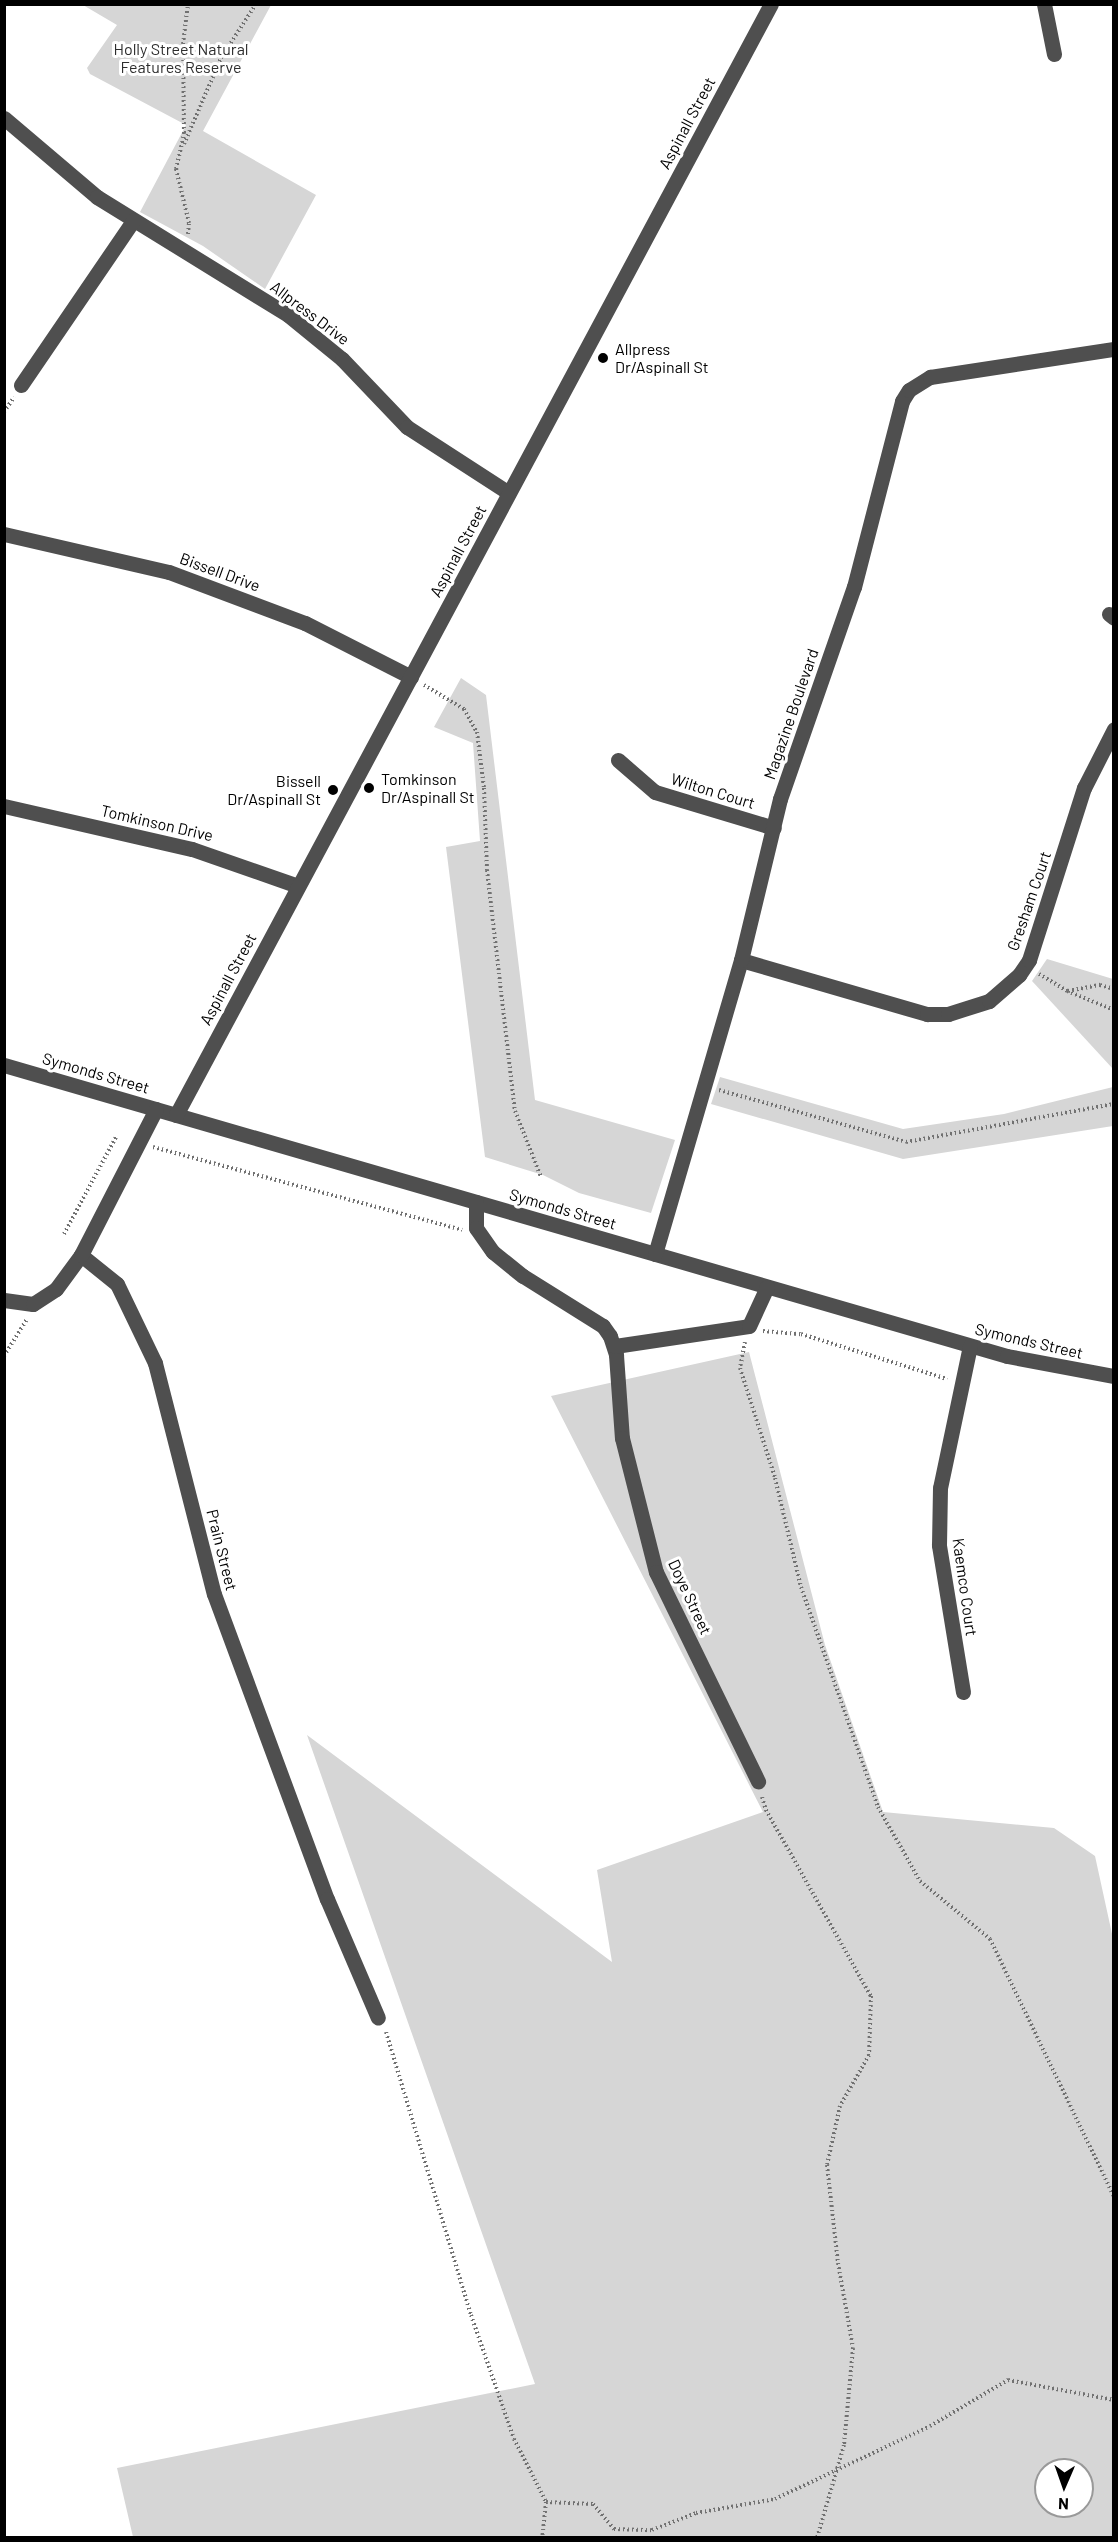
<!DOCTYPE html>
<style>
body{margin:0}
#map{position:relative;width:1118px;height:2542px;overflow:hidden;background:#fff;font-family:Barlow,sans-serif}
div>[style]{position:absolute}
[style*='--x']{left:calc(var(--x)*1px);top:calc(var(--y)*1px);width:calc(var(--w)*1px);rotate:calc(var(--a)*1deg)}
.green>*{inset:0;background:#d6d6d6}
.path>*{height:4px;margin-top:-2px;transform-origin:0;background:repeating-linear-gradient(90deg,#717171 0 1.5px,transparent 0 4.5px)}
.minor>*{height:15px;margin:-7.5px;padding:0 7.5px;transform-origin:7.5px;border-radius:7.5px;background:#4f4f4f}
.dots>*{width:16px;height:16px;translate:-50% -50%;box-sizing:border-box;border:3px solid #fff;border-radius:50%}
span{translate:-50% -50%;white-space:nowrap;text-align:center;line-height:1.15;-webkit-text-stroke:6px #fff;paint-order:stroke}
.park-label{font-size:16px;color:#2d2d2d}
.street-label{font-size:16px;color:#000}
.poi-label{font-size:16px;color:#000}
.left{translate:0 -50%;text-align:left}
.right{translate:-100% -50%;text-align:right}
.frame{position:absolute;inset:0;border:6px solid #000;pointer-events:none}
.north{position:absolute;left:1034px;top:2458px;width:60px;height:60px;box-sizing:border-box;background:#fff;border:2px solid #999;border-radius:50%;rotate:182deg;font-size:16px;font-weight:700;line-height:24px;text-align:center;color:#000}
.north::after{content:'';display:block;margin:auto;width:21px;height:27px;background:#000;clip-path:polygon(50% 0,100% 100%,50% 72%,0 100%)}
</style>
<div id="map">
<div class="green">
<i style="clip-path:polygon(83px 5px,271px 5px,203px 131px,316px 195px,265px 289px,203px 246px,140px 212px,186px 125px,90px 74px,87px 68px,117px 25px)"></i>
<i style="clip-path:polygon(461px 678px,486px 695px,535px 1100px,675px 1140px,651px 1213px,579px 1193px,543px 1175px,485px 1157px,446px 847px,480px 841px,473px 743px,434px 727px)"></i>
<i style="clip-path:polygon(1047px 959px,1113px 979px,1113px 1069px,1032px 981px)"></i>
<i style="clip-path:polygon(720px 1077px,903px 1129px,1004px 1114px,1113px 1087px,1113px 1126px,903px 1159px,711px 1104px)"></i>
<i style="clip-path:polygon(evenodd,749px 1352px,825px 1645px,883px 1812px,1054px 1828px,1095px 1856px,1114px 1943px,1113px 2537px,133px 2537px,117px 2468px,535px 2384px,307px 1735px,612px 1962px,597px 1870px,763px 1812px,551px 1396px,749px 1352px,1046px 2470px,1082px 2470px,1082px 2506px,1046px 2506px,1046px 2470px)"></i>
</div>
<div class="path">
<i style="--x:184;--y:144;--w:94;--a:-66.7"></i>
<i style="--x:221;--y:58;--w:64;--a:-57.1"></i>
<i style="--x:188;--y:234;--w:11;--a:-85"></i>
<i style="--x:189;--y:223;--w:56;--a:-103.5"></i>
<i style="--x:176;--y:169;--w:37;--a:-77"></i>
<i style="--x:184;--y:133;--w:89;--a:-90.6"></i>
<i style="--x:183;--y:44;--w:40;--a:-82.9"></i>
<i style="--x:4;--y:412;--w:18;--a:-56"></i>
<i style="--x:424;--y:685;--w:47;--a:31"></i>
<i style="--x:464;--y:709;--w:26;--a:61"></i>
<i style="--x:477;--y:732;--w:56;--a:82.9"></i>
<i style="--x:484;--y:788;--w:82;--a:87.9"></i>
<i style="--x:487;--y:870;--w:243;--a:83.4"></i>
<i style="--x:515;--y:1111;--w:71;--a:68.5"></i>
<i style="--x:1039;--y:974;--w:33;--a:31"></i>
<i style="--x:1067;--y:991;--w:51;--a:22"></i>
<i style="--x:1068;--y:991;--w:33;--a:-11"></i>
<i style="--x:1100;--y:985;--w:15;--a:16"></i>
<i style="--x:719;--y:1090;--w:194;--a:15.5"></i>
<i style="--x:906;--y:1142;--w:211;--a:-10.4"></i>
<i style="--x:153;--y:1147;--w:320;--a:15"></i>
<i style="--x:64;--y:1234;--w:110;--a:-61.8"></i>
<i style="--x:763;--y:1331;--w:38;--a:5"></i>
<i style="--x:801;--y:1334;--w:153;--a:17.1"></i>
<i style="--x:745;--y:1342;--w:26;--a:101"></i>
<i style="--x:740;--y:1368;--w:115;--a:72.3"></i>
<i style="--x:775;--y:1478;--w:112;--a:76.6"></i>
<i style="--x:801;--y:1587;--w:233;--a:70.7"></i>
<i style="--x:878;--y:1807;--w:85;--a:60.4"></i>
<i style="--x:920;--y:1881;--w:91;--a:39.6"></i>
<i style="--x:990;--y:1939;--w:286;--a:64.3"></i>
<i style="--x:4;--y:1356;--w:44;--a:-58.1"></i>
<i style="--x:762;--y:1797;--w:14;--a:73"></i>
<i style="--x:766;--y:1810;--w:214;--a:60.6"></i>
<i style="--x:871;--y:1996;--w:59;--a:91.9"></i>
<i style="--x:869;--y:2055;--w:59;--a:119.6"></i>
<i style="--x:840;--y:2106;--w:60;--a:102.4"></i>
<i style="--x:827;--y:2165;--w:99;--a:83.6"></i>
<i style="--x:838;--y:2263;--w:86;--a:80"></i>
<i style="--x:853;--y:2348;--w:97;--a:95.3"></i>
<i style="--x:844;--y:2445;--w:97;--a:106.2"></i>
<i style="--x:386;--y:2032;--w:295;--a:73.3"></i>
<i style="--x:471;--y:2315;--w:131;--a:70.9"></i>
<i style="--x:514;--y:2439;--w:71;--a:63.1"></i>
<i style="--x:546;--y:2502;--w:36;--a:96"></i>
<i style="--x:546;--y:2502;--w:47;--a:2.4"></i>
<i style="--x:593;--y:2504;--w:33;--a:50"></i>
<i style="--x:614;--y:2529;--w:38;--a:2"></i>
<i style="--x:652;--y:2530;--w:47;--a:-21.1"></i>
<i style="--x:696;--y:2513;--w:80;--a:-10"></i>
<i style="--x:775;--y:2499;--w:171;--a:-25.2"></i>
<i style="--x:930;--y:2426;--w:91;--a:-30.5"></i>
<i style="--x:1008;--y:2380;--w:108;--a:10.7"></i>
</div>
<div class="minor">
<i style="--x:1044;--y:4;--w:51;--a:78.7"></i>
<i style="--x:4;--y:118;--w:122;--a:40.3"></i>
<i style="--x:97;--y:197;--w:225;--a:31.7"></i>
<i style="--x:288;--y:315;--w:70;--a:39.2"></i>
<i style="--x:342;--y:359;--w:94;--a:46.3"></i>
<i style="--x:407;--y:427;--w:121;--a:32.9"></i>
<i style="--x:21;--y:385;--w:199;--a:-55.7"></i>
<i style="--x:4;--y:534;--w:169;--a:13"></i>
<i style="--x:169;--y:572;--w:145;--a:20.6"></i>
<i style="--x:305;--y:623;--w:119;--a:27"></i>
<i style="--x:1109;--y:614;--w:6;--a:39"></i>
<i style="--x:618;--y:760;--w:49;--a:40.9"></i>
<i style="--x:655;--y:792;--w:124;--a:16.8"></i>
<i style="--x:4;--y:806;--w:193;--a:12.9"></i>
<i style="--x:192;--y:849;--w:112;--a:19.2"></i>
<i style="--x:741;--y:960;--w:194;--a:16.2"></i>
<i style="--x:927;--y:1014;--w:21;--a:0"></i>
<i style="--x:948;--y:1014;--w:43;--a:-17.6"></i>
<i style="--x:989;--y:1001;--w:40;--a:-41"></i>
<i style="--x:1019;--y:975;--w:18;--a:-56"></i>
<i style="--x:1029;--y:960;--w:181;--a:-72.3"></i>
<i style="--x:1084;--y:788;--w:66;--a:-63"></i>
<i style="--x:4;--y:1065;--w:1044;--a:16.18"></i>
<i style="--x:1007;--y:1356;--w:109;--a:10.6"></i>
<i style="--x:176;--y:1115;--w:1260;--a:-61.83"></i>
<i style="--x:476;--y:1202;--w:26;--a:90"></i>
<i style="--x:476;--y:1228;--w:29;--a:55"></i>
<i style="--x:493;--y:1252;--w:38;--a:39"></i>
<i style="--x:523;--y:1276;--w:94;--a:32"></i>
<i style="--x:603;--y:1326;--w:12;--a:55"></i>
<i style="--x:610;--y:1336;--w:20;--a:72"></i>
<i style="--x:616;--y:1355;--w:83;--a:85.9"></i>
<i style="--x:622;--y:1438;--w:138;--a:75.8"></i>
<i style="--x:656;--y:1572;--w:233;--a:64"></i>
<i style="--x:655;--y:1254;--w:306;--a:-73.7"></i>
<i style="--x:741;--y:960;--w:166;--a:-76.4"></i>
<i style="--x:780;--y:799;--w:225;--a:-70.8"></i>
<i style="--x:854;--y:587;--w:192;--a:-75.5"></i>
<i style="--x:902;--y:401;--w:13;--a:-58"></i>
<i style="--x:909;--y:390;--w:25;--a:-32"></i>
<i style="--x:930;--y:377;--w:186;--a:-8.7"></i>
<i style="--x:81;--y:1255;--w:46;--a:38.9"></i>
<i style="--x:117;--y:1284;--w:88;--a:64.3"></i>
<i style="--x:155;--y:1363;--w:238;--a:75.7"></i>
<i style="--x:214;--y:1594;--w:325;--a:69.7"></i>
<i style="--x:327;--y:1899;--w:129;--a:66.8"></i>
<i style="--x:4;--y:1300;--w:29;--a:8"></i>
<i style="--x:33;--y:1304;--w:27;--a:-33"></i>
<i style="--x:56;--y:1289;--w:42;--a:-53.7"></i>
<i style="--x:81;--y:1255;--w:164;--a:-62.8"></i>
<i style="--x:615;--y:1346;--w:135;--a:-8.5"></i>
<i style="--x:749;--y:1326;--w:43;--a:-65.2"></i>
<i style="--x:963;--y:1692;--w:149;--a:-99.3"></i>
<i style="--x:939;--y:1545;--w:57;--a:-89"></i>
<i style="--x:940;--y:1488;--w:145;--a:-78.1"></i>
</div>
<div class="dots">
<i style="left:603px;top:358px;background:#000"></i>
<i style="left:369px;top:788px;background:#000"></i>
<i style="left:333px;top:790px;background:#000"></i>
</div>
<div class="park-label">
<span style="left:181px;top:58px">Holly Street Natural<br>Features Reserve</span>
</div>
<div class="street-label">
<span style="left:687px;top:123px;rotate:-62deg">Aspinall Street</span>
<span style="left:310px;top:313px;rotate:37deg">Allpress Drive</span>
<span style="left:458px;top:551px;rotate:-62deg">Aspinall Street</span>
<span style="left:220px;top:572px;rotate:20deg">Bissell Drive</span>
<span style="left:791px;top:714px;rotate:-71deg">Magazine Boulevard</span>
<span style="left:713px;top:791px;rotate:17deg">Wilton Court</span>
<span style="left:157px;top:823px;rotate:13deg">Tomkinson Drive</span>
<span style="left:1029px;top:901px;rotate:-71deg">Gresham Court</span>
<span style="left:228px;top:979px;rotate:-62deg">Aspinall Street</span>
<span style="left:96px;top:1073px;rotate:16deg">Symonds Street</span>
<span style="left:563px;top:1209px;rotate:16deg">Symonds Street</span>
<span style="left:1029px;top:1341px;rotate:13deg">Symonds Street</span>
<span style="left:222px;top:1550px;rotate:76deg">Prain Street</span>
<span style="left:965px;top:1587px;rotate:82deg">Kaemco Court</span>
<span style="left:690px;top:1597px;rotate:65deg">Doye Street</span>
</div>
<div class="poi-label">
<span class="left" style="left:615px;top:358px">Allpress<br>Dr/Aspinall St</span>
<span class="left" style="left:381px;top:788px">Tomkinson<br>Dr/Aspinall St</span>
<span class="right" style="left:321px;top:790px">Bissell<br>Dr/Aspinall St</span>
</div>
<div class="frame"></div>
<div class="north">N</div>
</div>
